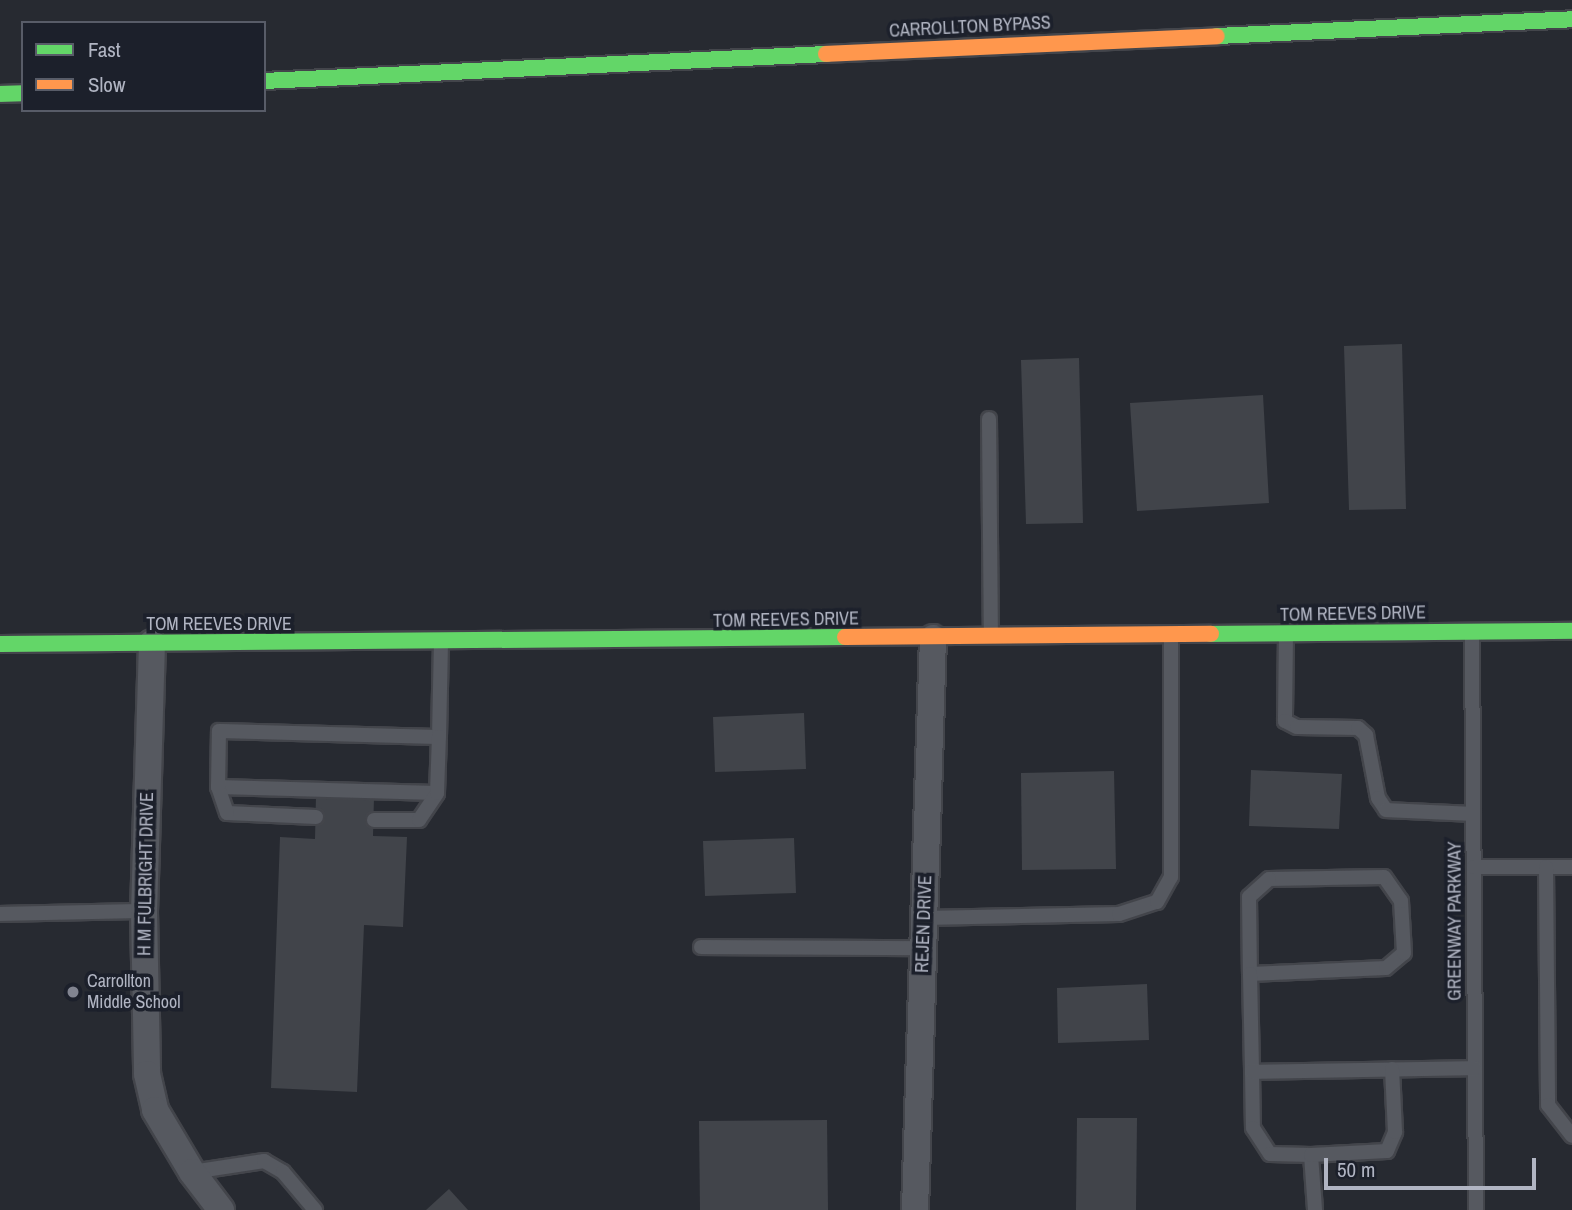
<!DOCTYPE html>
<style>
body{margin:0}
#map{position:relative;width:1572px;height:1210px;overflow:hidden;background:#272a31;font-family:"Archivo Narrow",sans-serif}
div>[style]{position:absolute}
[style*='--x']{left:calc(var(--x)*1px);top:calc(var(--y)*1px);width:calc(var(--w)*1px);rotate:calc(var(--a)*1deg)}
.building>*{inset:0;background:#41444a}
.roads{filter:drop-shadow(2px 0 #43454b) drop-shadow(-2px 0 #43454b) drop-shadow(0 2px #43454b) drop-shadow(0 -2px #43454b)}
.lane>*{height:14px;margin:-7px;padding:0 7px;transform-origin:7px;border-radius:7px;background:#565960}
.street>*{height:26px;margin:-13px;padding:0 13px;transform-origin:13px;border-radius:13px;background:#565960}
.fast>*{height:16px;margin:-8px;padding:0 8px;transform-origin:8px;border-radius:8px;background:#63d668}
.slow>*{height:16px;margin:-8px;padding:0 8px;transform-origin:8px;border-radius:8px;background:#ff974d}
.dots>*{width:19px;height:19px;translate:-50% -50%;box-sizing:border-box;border:4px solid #1c202b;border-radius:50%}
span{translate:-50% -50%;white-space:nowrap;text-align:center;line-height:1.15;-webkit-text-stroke:7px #1c202b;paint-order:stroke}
.street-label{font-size:18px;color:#b1b5c3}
.poi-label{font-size:18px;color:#b1b5c3}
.left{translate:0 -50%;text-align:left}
.legend{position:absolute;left:21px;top:21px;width:245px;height:91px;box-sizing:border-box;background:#1c202b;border:2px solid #585c68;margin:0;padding:9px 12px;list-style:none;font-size:21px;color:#b1b5c3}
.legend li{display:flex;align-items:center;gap:14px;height:35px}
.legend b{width:35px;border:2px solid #585c68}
.scale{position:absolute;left:1324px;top:1158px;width:212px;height:32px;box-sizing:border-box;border:4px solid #b1b5c3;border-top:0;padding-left:9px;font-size:21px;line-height:24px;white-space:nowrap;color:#b1b5c3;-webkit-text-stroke:5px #1c202b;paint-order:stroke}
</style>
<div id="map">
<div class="building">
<i style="clip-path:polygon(1402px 344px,1406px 509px,1349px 510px,1344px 346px)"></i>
<i style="clip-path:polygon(1079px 358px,1083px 523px,1026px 524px,1021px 360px)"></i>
<i style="clip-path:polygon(1263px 395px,1269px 503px,1137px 511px,1130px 403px)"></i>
<i style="clip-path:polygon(804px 713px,806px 769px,715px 772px,713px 717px)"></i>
<i style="clip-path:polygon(1251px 770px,1342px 774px,1339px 829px,1249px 826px)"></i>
<i style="clip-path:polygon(1114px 771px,1116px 869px,1022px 870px,1021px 773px)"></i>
<i style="clip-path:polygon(316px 795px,374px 797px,373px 836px,407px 837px,403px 927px,364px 925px,357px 1092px,271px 1088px,280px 837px,315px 839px)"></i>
<i style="clip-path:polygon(794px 838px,796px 893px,705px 896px,703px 841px)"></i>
<i style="clip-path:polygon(1147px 984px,1149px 1040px,1058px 1043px,1057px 988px)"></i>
<i style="clip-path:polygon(1077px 1118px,1137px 1118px,1136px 1210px,1076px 1210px)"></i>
<i style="clip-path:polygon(827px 1120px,828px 1210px,700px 1210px,699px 1121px)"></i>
<i style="clip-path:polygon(449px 1189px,468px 1210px,426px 1210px)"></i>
</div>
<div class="roads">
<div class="lane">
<i style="--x:989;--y:419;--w:217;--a:89.5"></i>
<i style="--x:1286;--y:634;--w:87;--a:90.7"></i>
<i style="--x:1285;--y:721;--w:13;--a:27"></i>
<i style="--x:1297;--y:727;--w:61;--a:0.9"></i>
<i style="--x:1358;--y:728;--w:11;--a:41"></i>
<i style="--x:1366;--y:735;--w:64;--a:79.2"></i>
<i style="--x:1378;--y:798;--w:14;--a:56"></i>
<i style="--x:1386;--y:810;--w:87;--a:2.6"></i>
<i style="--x:1472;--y:634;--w:576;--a:89.6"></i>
<i style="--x:218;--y:787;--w:219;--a:1.6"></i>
<i style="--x:316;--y:817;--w:89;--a:-177.4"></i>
<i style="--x:227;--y:813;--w:28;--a:-109"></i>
<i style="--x:218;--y:787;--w:56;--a:-89"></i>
<i style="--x:219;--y:731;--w:220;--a:1.6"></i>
<i style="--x:439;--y:737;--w:94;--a:-88.8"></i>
<i style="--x:374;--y:820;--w:45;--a:0"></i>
<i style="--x:419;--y:820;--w:32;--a:-56"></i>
<i style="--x:437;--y:793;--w:56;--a:-88"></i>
<i style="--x:1474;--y:867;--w:98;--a:0"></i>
<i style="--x:1546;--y:867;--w:238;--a:89.5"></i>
<i style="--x:1548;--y:1105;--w:39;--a:52"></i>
<i style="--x:0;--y:914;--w:144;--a:-1.2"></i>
<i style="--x:924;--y:918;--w:195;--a:-1.2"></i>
<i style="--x:1119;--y:914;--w:40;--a:-18"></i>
<i style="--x:1157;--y:902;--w:29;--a:-61"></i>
<i style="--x:1171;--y:877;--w:241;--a:-90"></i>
<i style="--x:701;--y:947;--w:222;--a:0.3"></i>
<i style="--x:1250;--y:974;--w:136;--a:-2.5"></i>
<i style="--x:1386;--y:968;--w:23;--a:-40"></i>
<i style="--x:1404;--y:953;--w:52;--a:-93.3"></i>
<i style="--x:1401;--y:901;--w:29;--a:-125"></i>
<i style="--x:1384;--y:877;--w:115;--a:179"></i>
<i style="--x:1269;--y:879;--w:27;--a:138"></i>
<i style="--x:1249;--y:897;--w:77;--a:89.3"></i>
<i style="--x:1250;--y:974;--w:98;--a:88.8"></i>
<i style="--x:1252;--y:1072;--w:56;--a:89"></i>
<i style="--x:1253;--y:1128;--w:31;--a:57"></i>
<i style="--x:1270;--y:1154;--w:41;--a:1.4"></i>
<i style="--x:1311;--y:1155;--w:55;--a:85.8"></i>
<i style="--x:1252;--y:1072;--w:223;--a:-1"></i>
<i style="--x:1311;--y:1155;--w:76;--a:-3"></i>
<i style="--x:1387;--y:1151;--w:21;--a:-67"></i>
<i style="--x:1395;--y:1132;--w:63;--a:-92.7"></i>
<i style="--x:192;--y:1172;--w:73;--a:-8.7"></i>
<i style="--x:264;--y:1161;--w:22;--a:30"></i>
<i style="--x:283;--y:1172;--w:50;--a:49.9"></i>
</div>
<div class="street">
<i style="--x:152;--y:643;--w:268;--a:91.7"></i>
<i style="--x:144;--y:911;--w:163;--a:88.9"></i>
<i style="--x:147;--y:1074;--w:37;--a:77"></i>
<i style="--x:155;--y:1110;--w:72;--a:59.2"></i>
<i style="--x:192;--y:1172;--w:48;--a:52.7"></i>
<i style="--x:915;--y:1210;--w:572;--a:-88.2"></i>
</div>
<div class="fast">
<i style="--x:1217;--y:36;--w:355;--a:-2.7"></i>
<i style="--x:264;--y:81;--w:563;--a:-2.75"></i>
<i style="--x:0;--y:94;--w:23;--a:-2"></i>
<i style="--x:1211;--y:634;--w:361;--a:-0.5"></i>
<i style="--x:0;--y:644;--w:845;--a:-0.47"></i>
</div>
<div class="slow">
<i style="--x:826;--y:54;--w:391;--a:-2.6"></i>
<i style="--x:845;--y:637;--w:366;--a:-0.5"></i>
</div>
</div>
<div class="dots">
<i style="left:73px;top:992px;background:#818490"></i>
</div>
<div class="street-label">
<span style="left:970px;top:27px;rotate:-3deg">CARROLLTON BYPASS</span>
<span style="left:1353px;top:614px;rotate:-1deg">TOM REEVES DRIVE</span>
<span style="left:786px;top:620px;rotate:-1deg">TOM REEVES DRIVE</span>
<span style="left:219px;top:624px">TOM REEVES DRIVE</span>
<span style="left:146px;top:874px;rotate:-89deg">H M FULBRIGHT DRIVE</span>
<span style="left:1455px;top:921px;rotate:-90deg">GREENWAY PARKWAY</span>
<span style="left:924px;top:924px;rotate:-88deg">REJEN DRIVE</span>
</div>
<div class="poi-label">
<span class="left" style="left:87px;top:992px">Carrollton<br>Middle School</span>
</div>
<ul class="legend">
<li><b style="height:9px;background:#63d668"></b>Fast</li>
<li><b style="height:9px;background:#ff974d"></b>Slow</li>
</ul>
<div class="scale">50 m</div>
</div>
